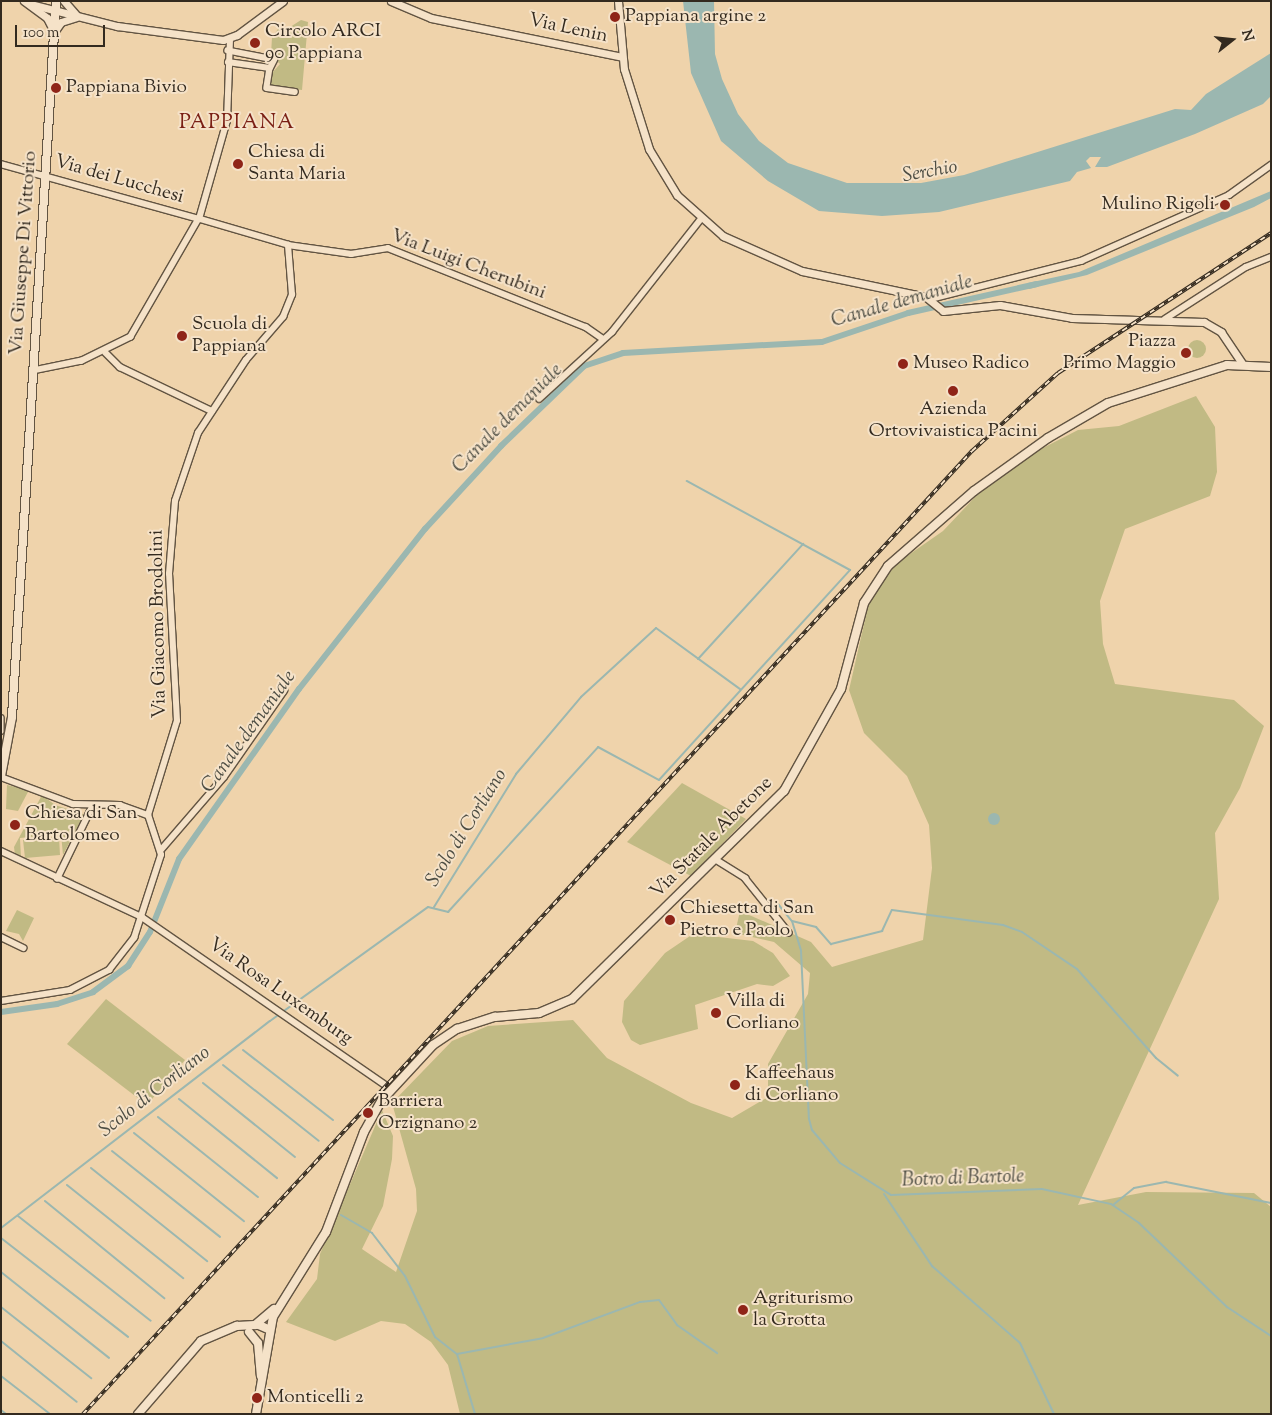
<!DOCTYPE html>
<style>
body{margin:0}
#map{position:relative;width:1272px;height:1415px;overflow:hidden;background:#efd3ab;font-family:"Sorts Mill Goudy",serif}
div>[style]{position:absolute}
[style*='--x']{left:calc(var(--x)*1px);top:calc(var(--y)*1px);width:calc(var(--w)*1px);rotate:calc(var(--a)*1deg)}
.green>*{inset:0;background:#c1ba84}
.round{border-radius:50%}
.water>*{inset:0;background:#9bb7b0}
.stream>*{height:2px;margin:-1px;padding:0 1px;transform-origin:1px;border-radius:1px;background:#9bb7b0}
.canal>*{height:6px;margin:-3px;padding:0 3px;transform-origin:3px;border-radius:3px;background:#9bb7b0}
.roads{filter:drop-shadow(1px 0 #625442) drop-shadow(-1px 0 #625442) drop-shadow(0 1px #625442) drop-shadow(0 -1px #625442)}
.minor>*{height:5.5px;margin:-2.75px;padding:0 2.75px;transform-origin:2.75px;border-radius:2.75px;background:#f5e2c8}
.tertiary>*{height:7px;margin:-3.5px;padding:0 3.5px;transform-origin:3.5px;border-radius:3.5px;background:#f5e2c8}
.secondary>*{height:8px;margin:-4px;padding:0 4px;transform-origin:4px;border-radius:4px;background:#f5e2c8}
.rail>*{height:4px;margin-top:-2px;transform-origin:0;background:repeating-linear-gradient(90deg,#f5e2c8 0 5.5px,#332a1f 0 11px);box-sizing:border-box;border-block:1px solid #332a1f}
.dots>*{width:14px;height:14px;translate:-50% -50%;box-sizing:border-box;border:2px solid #f5e2c8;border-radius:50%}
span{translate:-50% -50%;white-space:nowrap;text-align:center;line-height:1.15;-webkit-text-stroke:4px #f5e2c8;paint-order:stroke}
.poi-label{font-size:19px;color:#332a1f}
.left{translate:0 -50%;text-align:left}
.right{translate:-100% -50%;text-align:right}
.street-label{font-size:19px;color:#332a1f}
.water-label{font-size:20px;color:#4d4d43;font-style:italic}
.quarter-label{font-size:21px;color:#7a1f14;letter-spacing:1px}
.frame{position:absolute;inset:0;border:2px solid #332a1f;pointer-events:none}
.north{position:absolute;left:1207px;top:15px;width:50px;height:50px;-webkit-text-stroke:4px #f5e2c8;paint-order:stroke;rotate:74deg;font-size:14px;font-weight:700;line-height:20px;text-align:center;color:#332a1f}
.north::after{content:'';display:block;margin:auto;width:18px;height:22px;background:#332a1f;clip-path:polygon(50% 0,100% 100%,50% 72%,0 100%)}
.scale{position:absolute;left:15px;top:25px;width:90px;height:22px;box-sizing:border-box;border:2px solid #332a1f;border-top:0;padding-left:6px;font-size:15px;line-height:18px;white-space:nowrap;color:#332a1f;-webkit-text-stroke:4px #f5e2c8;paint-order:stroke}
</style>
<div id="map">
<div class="green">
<i style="clip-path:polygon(301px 20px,308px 22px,302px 90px,270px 86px,272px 73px,280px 64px,271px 55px,272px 37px,278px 29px,284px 31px)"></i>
<i class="round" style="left:1188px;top:340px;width:18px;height:18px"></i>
<i style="clip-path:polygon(1196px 396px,1215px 427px,1217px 472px,1210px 496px,1125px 529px,1100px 601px,1103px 644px,1115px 684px,1234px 700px,1264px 726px,1240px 788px,1215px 833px,1219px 899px,1078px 1205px,1146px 1192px,1254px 1193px,1271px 1207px,1271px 1414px,460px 1414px,448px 1365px,431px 1342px,405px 1324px,381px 1321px,335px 1341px,286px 1322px,317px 1279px,320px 1254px,382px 1110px,393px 1136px,392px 1159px,383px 1206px,362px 1249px,396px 1272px,417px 1211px,416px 1189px,392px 1103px,452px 1041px,488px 1026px,573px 1020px,607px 1058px,691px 1103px,732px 1118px,768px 1097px,768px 1064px,808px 994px,810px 973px,774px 942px,735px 933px,740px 911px,811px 942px,832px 967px,923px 940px,932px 868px,929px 825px,907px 776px,864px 733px,849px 690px,870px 598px,897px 563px,943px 531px,977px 495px,1039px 450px,1078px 430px,1119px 426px)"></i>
<i style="clip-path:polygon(682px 783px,746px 819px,691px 876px,627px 842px)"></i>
<i style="clip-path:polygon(7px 785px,29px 790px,18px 811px,6px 809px)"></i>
<i style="clip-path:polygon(42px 795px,55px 805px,83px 814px,81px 820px,63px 855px,61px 834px,20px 838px,21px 858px,15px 855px,14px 847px)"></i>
<i style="clip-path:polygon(59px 837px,60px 855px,25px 858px,23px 840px)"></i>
<i style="clip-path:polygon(17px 910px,34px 918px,23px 941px,19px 934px,6px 931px)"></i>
<i style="clip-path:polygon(693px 934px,753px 941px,773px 953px,790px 976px,773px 986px,757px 984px,695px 1005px,698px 1029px,640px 1045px,631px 1040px,622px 1022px,624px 1001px,665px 953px)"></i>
<i style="clip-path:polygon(106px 999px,185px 1060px,147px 1105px,67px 1044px)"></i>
</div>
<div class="water">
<i style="clip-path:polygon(683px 1px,714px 1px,715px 54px,722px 79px,738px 114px,759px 141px,788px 163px,847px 183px,921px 183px,964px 175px,1175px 109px,1191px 110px,1206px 94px,1271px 53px,1271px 96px,1263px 104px,1195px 134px,1107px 167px,1095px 167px,1101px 157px,1090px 157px,1086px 161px,1091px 168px,1077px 172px,1070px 181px,939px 212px,882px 216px,819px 211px,768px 181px,721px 141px,691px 73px)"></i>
<i style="clip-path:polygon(1271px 191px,1271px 198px,1254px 207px,1087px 275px,1029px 289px,1028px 283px,1079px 272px)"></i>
<i class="round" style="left:988px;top:813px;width:12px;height:12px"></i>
</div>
<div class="stream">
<i style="--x:698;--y:659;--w:156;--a:-47.6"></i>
<i style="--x:778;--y:904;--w:22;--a:51"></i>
<i style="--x:792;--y:921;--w:25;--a:14"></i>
<i style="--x:816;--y:927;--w:23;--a:49"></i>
<i style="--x:831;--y:944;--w:53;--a:-14.3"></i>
<i style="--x:882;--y:931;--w:23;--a:-65"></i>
<i style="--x:892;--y:910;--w:112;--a:7.7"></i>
<i style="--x:1003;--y:925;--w:20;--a:20"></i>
<i style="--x:1022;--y:932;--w:66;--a:33.9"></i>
<i style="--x:1077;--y:969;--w:119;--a:48.4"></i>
<i style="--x:1156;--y:1058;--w:28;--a:39"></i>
<i style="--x:434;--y:907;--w:156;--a:-58.3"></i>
<i style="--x:516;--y:774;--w:101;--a:-49.8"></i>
<i style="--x:581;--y:697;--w:102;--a:-42.6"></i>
<i style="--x:656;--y:628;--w:104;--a:36"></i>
<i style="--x:792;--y:921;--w:31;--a:73"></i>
<i style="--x:801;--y:951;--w:168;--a:87.3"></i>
<i style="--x:809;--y:1119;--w:11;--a:75"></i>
<i style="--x:812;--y:1130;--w:43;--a:49.7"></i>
<i style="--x:840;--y:1163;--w:60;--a:32.1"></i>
<i style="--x:891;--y:1195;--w:151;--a:-2.3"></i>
<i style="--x:1042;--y:1189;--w:71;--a:12.3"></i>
<i style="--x:1111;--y:1204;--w:34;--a:34"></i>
<i style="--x:1139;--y:1223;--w:122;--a:43.7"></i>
<i style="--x:1227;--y:1307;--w:53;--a:33.4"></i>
<i style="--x:243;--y:1050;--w:114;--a:37.9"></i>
<i style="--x:223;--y:1065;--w:122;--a:38.4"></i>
<i style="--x:203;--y:1083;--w:118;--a:38.8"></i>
<i style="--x:179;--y:1099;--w:126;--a:38.9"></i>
<i style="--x:158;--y:1117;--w:128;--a:38.7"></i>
<i style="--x:134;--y:1133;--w:141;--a:38.7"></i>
<i style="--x:112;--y:1151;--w:138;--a:38.5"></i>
<i style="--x:91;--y:1168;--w:149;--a:38.7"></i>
<i style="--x:67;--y:1185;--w:149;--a:38.7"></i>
<i style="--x:884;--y:1194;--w:87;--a:56.3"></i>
<i style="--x:932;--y:1266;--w:117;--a:41.2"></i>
<i style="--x:1020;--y:1343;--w:79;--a:64.4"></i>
<i style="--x:45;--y:1201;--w:154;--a:39.2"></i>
<i style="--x:1113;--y:1205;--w:27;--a:-39"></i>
<i style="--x:1134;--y:1188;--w:33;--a:-11"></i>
<i style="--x:1166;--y:1182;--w:107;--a:11.3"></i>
<i style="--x:341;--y:1215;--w:36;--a:30"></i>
<i style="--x:372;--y:1233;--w:54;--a:52.5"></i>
<i style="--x:405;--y:1276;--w:68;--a:63.8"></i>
<i style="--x:435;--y:1337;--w:28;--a:38"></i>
<i style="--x:457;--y:1354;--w:63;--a:73.3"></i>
<i style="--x:18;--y:1216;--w:169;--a:38.3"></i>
<i style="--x:1;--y:1228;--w:339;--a:-37.6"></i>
<i style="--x:270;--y:1021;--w:195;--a:-35.8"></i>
<i style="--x:428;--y:907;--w:21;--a:14"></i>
<i style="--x:448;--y:912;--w:223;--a:-47.7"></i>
<i style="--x:598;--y:747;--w:69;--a:28.4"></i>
<i style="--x:659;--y:780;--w:284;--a:-47.7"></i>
<i style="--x:850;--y:570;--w:186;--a:-151.4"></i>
<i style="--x:1;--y:1238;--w:161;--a:37.9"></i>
<i style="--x:1;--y:1272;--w:138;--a:38.5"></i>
<i style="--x:1;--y:1307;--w:115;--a:38.3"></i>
<i style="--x:1;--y:1341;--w:97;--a:38.8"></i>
<i style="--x:457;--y:1354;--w:87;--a:-10.5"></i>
<i style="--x:543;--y:1338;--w:103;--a:-20.4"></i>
<i style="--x:640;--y:1302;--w:19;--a:-6"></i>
<i style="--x:659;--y:1300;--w:31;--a:54"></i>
<i style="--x:677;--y:1325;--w:49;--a:35"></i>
<i style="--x:1;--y:1376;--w:62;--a:37.8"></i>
<i style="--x:1;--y:1410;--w:6;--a:39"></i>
</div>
<div class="canal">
<i style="--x:1;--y:1012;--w:57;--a:-8.1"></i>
<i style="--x:57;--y:1004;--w:38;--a:-18"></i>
<i style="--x:93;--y:992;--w:44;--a:-36.6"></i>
<i style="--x:128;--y:966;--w:40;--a:-57.1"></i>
<i style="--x:150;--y:932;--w:79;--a:-68.3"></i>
<i style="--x:179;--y:859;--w:208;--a:-54.8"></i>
<i style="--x:299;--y:689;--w:204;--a:-51.8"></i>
<i style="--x:425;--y:529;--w:113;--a:-47.5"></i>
<i style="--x:501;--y:446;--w:115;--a:-43.9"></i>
<i style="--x:584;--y:366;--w:41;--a:-18.4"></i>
<i style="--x:623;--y:353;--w:199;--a:-3.2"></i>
<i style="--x:822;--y:342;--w:91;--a:-18.6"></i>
<i style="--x:908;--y:313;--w:132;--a:-12.7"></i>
</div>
<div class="roads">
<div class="minor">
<i style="--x:228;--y:62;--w:42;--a:8.1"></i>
<i style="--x:270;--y:68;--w:9;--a:-63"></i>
<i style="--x:274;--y:60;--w:47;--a:-168.9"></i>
<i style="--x:270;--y:68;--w:20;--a:99"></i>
<i style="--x:267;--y:88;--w:28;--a:8"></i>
<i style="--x:1;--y:164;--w:205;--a:15.5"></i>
<i style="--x:199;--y:219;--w:136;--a:120"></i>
<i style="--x:131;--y:337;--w:55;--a:153.9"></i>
<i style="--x:82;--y:361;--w:50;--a:168.5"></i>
<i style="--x:288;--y:245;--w:64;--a:8.1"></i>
<i style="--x:351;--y:254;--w:37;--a:-9"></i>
<i style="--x:388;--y:248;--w:213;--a:21.8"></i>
<i style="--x:586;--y:327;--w:21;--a:35"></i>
<i style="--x:931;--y:299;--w:155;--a:-14.2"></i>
<i style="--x:1081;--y:261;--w:162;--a:-24"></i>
<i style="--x:1229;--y:195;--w:52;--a:-35.5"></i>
<i style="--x:1165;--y:319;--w:96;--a:-32.7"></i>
<i style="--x:1246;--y:267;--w:27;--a:-22"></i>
<i style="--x:106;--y:353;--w:20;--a:45"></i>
<i style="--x:120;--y:367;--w:102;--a:25.6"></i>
<i style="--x:539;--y:399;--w:99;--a:-42.5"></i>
<i style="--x:612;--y:332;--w:142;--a:-51.8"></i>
<i style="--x:1;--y:718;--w:13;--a:90"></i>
<i style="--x:1;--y:777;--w:77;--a:20.6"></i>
<i style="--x:73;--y:804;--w:47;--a:1.2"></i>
<i style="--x:120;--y:805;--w:30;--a:20"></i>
<i style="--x:161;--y:850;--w:96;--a:-49.2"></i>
<i style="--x:224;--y:777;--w:105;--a:-55.1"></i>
<i style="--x:1;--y:851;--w:156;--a:25.1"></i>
<i style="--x:142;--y:917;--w:294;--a:34.6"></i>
<i style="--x:715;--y:859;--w:36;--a:32"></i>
<i style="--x:745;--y:878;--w:70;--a:51.3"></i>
<i style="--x:57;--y:879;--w:80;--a:-64.1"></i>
<i style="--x:1;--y:937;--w:25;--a:26"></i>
<i style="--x:1;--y:1001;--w:70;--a:-9.1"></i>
<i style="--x:70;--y:990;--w:44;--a:-27.1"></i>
<i style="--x:109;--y:970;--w:41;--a:-52"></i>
<i style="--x:134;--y:938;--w:87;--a:-72"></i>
<i style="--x:161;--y:855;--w:42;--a:-108"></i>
<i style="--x:148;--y:815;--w:98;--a:-72.9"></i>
<i style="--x:177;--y:721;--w:147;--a:-93.1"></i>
<i style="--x:169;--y:574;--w:73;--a:-85.3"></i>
<i style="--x:175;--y:501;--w:72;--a:-71.3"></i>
<i style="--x:198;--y:433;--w:87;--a:-56.7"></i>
<i style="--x:246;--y:360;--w:57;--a:-49.3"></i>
<i style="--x:283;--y:317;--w:24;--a:-68"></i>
<i style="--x:292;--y:295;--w:50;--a:-94.6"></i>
<i style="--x:288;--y:245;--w:93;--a:-163.7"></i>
<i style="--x:199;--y:219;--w:102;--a:-74.1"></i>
<i style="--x:227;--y:121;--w:82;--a:-87.9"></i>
</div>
<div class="tertiary">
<i style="--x:24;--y:1;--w:29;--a:36"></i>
<i style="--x:47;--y:18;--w:16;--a:63"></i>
<i style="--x:64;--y:1;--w:18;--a:49"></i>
<i style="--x:391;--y:1;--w:43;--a:23"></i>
<i style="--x:431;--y:18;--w:195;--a:11.5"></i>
<i style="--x:618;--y:1;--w:68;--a:85"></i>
<i style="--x:624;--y:69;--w:84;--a:72.6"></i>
<i style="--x:649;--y:149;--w:54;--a:58.7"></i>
<i style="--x:677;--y:195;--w:62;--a:41.7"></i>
<i style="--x:723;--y:236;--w:86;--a:23.9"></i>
<i style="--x:802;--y:271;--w:127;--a:11.8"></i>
<i style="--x:926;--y:297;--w:22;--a:39"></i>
<i style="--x:943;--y:311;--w:57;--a:-6"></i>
<i style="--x:1000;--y:305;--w:73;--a:10.2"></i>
<i style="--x:1072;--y:318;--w:132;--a:1.7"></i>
<i style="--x:1204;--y:322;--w:20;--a:30"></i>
<i style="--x:1221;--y:332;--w:37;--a:56"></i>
<i style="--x:30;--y:4;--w:90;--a:14.2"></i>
<i style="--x:117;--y:26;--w:107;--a:7.5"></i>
<i style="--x:223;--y:40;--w:15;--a:-20"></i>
<i style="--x:237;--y:35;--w:57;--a:-36.5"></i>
<i style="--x:54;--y:32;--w:12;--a:-55"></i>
<i style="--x:61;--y:22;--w:16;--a:-18"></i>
</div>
<div class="secondary">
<i style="--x:1;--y:776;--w:60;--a:-79.4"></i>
<i style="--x:12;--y:717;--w:717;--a:-86.48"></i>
<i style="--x:255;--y:1325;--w:25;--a:-40"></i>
<i style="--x:249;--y:1332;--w:14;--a:51"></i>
<i style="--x:258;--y:1343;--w:33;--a:85"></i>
<i style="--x:138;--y:1414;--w:96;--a:-49.2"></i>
<i style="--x:201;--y:1341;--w:39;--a:-23"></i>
<i style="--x:237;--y:1326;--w:22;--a:-3"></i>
<i style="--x:259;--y:1325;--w:12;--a:24"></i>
<i style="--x:256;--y:1414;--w:98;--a:-80.1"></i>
<i style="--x:273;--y:1317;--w:100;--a:-58.1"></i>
<i style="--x:326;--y:1232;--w:107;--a:-69.2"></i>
<i style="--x:364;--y:1132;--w:37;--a:-61"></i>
<i style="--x:382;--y:1100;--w:75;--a:-47.2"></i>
<i style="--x:433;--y:1045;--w:29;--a:-34"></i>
<i style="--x:457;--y:1029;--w:40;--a:-18"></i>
<i style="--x:495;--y:1017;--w:44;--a:-5.2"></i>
<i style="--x:539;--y:1013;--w:36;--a:-23"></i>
<i style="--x:572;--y:999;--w:297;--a:-44.5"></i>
<i style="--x:784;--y:791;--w:117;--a:-60.8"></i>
<i style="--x:841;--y:689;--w:89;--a:-75"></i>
<i style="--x:864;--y:603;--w:44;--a:-57"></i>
<i style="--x:888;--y:566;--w:114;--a:-41.1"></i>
<i style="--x:974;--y:491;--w:91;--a:-35.6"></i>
<i style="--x:1048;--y:438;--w:69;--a:-30.3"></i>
<i style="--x:1108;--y:403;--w:125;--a:-17.7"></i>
<i style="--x:1227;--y:365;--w:44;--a:2.6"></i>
</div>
</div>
<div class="rail">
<i style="--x:83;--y:1414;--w:1311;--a:-47.29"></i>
<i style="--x:972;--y:451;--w:116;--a:-42.2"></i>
<i style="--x:1058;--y:373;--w:255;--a:-33.3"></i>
</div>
<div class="dots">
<i style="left:615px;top:17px;background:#8f2418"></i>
<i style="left:255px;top:43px;background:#8f2418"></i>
<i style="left:56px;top:88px;background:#8f2418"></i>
<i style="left:238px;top:164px;background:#8f2418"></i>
<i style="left:1225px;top:205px;background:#8f2418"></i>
<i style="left:182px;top:336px;background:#8f2418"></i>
<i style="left:1186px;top:353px;background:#8f2418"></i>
<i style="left:903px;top:364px;background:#8f2418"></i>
<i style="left:953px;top:391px;background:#8f2418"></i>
<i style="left:15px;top:825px;background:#8f2418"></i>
<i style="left:670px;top:920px;background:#8f2418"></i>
<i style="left:716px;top:1013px;background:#8f2418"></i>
<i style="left:735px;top:1085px;background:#8f2418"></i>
<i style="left:368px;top:1113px;background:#8f2418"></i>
<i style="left:743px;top:1310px;background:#8f2418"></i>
<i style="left:257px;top:1398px;background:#8f2418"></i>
</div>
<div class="poi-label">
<span class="left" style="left:625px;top:17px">Pappiana argine 2</span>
<span class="left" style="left:265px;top:43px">Circolo ARCI<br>90 Pappiana</span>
<span class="left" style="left:66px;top:88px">Pappiana Bivio</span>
<span class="left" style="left:248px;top:164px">Chiesa di<br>Santa Maria</span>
<span class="right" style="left:1215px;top:205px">Mulino Rigoli</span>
<span class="left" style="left:192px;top:336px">Scuola di<br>Pappiana</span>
<span class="right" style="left:1176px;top:353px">Piazza<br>Primo Maggio</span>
<span class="left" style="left:913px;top:364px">Museo Radico</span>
<span style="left:953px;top:421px">Azienda<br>Ortovivaistica Pacini</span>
<span class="left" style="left:25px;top:825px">Chiesa di San<br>Bartolomeo</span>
<span class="left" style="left:680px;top:920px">Chiesetta di San<br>Pietro e Paolo</span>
<span class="left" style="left:726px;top:1013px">Villa di<br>Corliano</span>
<span class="left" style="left:745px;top:1085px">Kaffeehaus<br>di Corliano</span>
<span class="left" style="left:378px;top:1113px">Barriera<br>Orzignano 2</span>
<span class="left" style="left:753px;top:1310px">Agriturismo<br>la Grotta</span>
<span class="left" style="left:267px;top:1398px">Monticelli 2</span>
</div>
<div class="street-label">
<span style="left:568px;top:29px;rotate:12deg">Via Lenin</span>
<span style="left:119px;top:180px;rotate:16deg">Via dei Lucchesi</span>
<span style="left:24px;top:253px;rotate:-86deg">Via Giuseppe Di Vittorio</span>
<span style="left:468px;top:265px;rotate:21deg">Via Luigi Cherubini</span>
<span style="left:159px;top:624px;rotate:-91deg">Via Giacomo Brodolini</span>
<span style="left:712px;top:838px;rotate:-45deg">Via Statale Abetone</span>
<span style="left:280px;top:992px;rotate:35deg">Via Rosa Luxemburg</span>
</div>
<div class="water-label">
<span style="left:930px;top:172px;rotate:-10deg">Serchio</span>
<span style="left:902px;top:302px;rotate:-16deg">Canale demaniale</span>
<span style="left:508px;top:419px;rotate:-45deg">Canale demaniale</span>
<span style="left:249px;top:732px;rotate:-54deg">Canale demaniale</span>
<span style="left:467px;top:828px;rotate:-58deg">Scolo di Corliano</span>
<span style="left:155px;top:1092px;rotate:-38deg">Scolo di Corliano</span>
<span style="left:963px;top:1179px;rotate:-2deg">Botro di Bartole</span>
</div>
<div class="quarter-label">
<span style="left:237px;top:123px">PAPPIANA</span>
</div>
<div class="frame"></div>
<div class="north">N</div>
<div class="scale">100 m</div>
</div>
